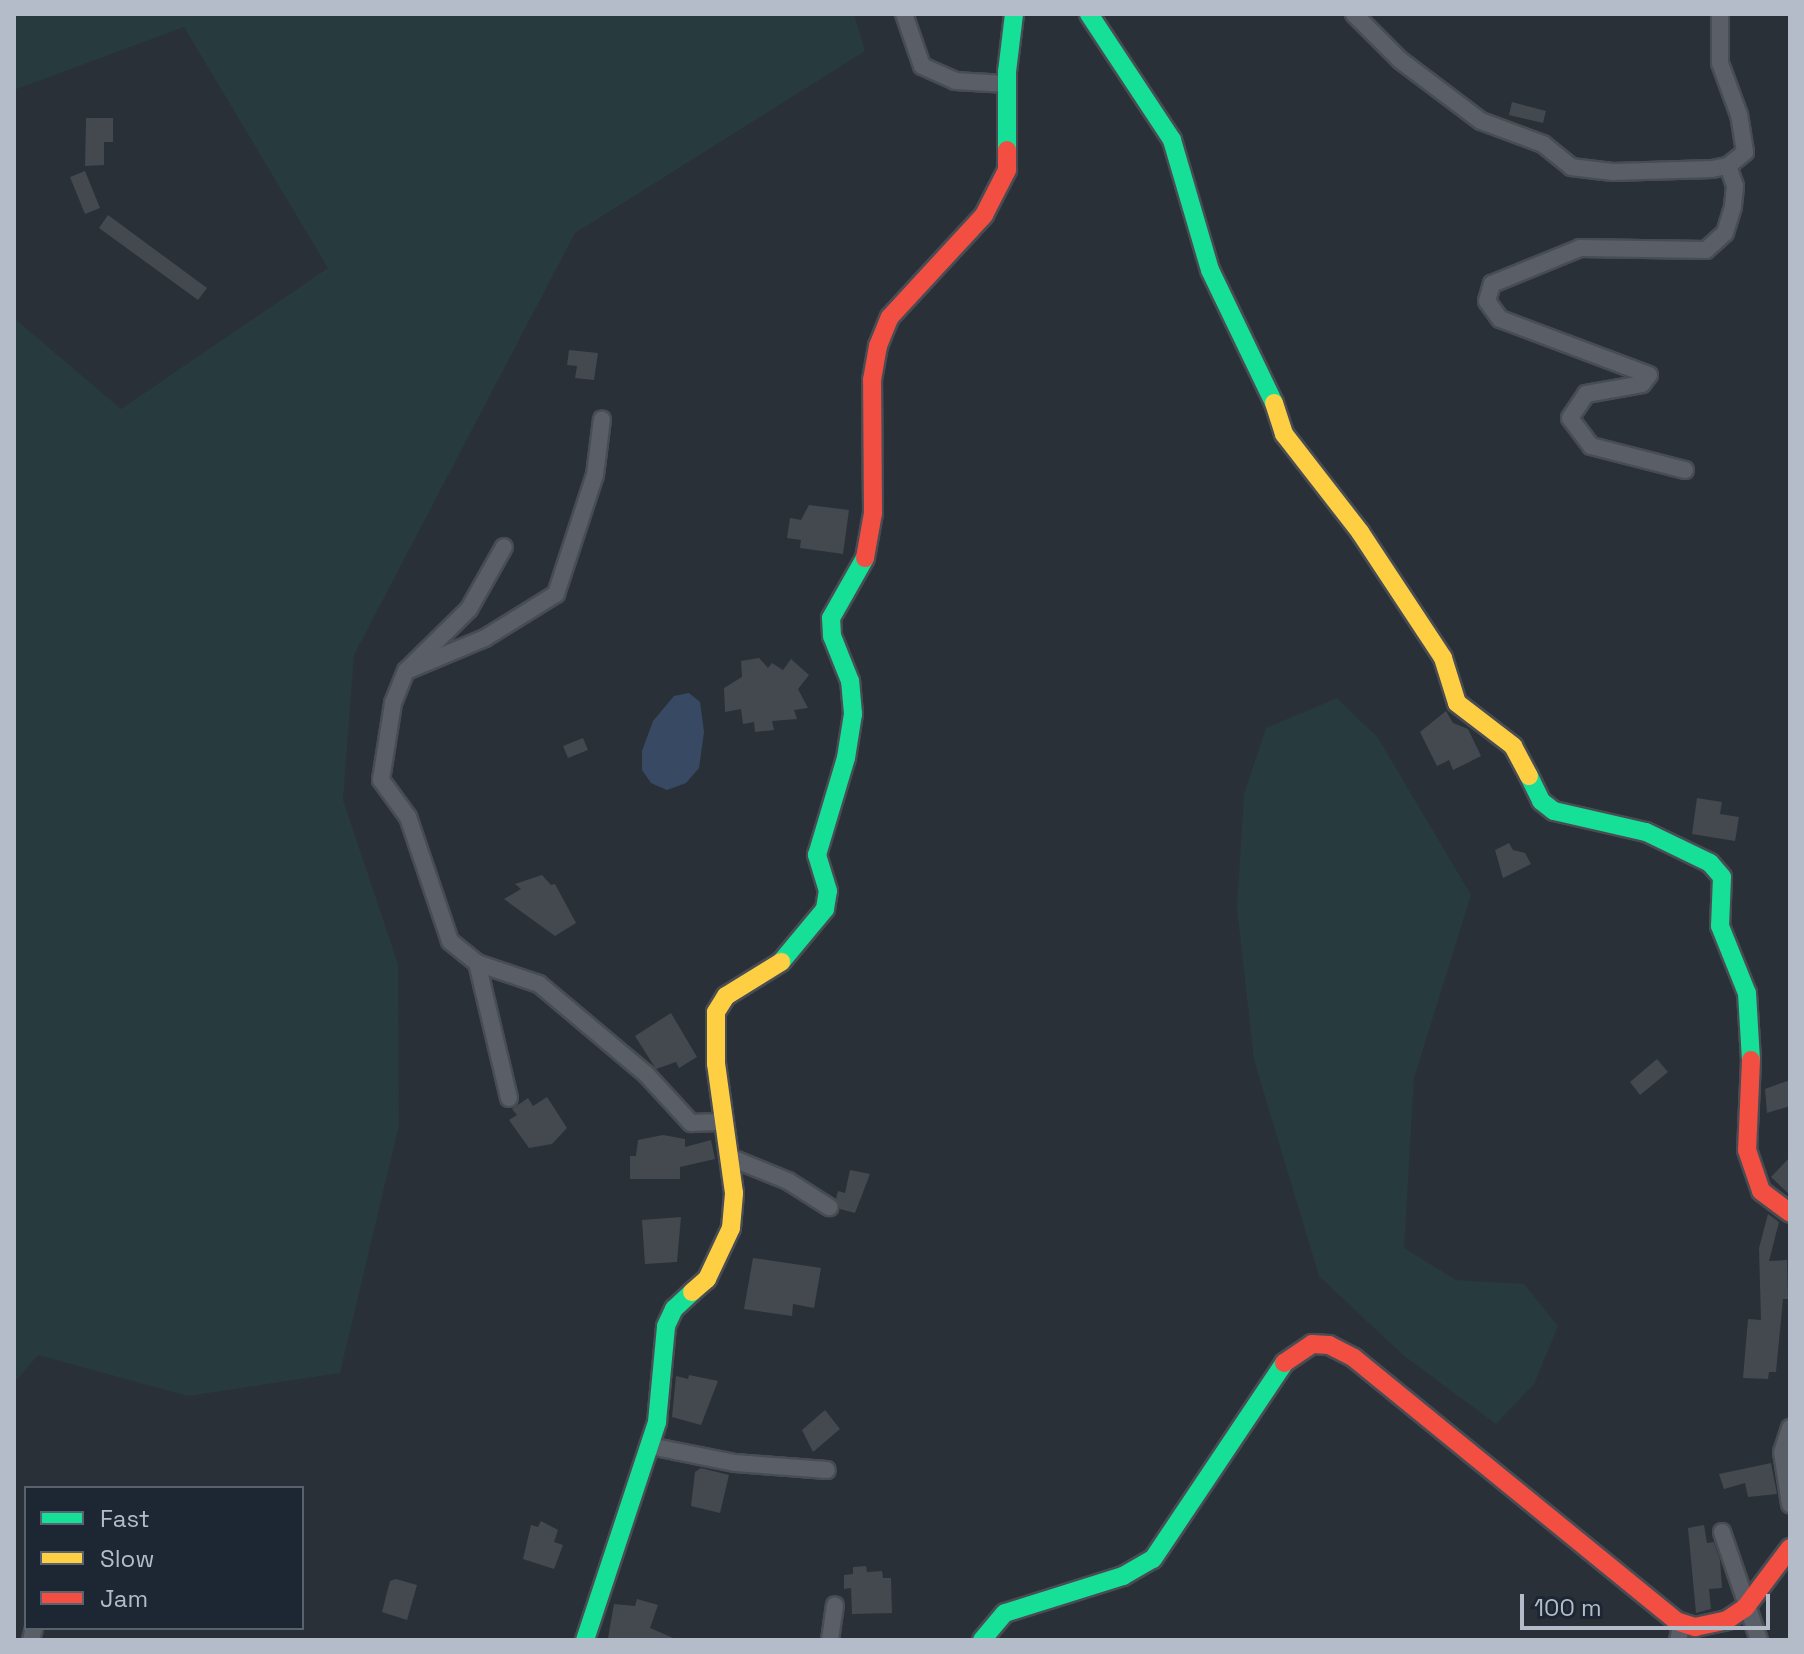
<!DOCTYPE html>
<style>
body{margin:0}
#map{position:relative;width:1804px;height:1654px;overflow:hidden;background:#2a3038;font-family:"Space Grotesk",sans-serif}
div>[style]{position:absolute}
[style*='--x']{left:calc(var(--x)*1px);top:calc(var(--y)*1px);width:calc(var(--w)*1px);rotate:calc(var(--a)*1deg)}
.green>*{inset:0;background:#273a3e}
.water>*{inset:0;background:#384963}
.building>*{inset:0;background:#444950}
.roads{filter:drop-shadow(2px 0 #484c53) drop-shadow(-2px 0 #484c53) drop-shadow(0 2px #484c53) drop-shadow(0 -2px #484c53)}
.street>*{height:16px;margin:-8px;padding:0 8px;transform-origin:8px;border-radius:8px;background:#5a5e66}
.fast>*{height:18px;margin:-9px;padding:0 9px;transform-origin:9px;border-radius:9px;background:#16e098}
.slow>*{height:18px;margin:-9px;padding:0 9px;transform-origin:9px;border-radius:9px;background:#ffcf43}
.jam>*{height:18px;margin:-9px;padding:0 9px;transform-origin:9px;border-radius:9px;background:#f24e42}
span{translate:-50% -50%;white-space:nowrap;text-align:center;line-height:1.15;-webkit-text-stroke:6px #1d2633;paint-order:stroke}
.frame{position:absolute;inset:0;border:16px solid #b4bcc9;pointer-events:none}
.legend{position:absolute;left:24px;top:1486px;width:280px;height:144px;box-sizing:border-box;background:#1d2633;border:2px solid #59626f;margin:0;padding:10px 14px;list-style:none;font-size:24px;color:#b4bcc9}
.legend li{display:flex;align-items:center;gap:16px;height:40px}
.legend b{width:40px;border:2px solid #59626f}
.scale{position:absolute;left:1520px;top:1594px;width:250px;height:36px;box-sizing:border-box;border:4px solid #b4bcc9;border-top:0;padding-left:10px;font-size:24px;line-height:28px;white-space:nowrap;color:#b4bcc9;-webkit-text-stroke:6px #1d2633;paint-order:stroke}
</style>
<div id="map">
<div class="green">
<i style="clip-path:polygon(14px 14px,854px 14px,865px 51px,575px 233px,354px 655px,343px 800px,398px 964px,399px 1125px,340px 1373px,188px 1396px,38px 1355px,14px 1383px,14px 318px,121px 409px,328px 268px,184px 27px,14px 90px)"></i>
<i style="clip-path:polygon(1337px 698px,1378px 738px,1471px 895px,1414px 1078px,1404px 1248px,1456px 1280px,1524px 1284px,1558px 1326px,1534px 1384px,1496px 1424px,1403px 1355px,1319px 1276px,1254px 1060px,1237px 908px,1244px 794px,1266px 728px)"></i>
</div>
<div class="water">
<i style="clip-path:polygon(689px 693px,700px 702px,704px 732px,699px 768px,686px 783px,667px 790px,651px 783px,642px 770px,642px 751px,653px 721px,674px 696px)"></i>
</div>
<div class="building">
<i style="clip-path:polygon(1512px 102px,1546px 111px,1543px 123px,1509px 115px)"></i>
<i style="clip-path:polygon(86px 118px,113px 118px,113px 142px,104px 142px,104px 165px,85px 166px)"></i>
<i style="clip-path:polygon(85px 171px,100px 208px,85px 214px,70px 177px)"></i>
<i style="clip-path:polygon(108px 215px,207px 288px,198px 300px,99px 228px)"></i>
<i style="clip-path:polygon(569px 350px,598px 353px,594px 380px,575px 378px,577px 366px,567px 365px)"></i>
<i style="clip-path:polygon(809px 505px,849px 510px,843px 554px,800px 548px,801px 540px,787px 538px,790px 518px,801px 520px)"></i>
<i style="clip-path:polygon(759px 658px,768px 668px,772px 663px,783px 670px,791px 659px,809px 675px,798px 689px,808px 708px,794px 710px,797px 719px,772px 721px,774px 730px,755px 732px,754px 722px,743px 724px,741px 709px,725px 712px,724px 688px,742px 677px,741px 661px)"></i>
<i style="clip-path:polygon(1446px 711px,1453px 723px,1468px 729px,1481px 756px,1453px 770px,1449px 760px,1437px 766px,1420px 732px)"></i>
<i style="clip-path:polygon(583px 738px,588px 750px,568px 758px,563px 746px)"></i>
<i style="clip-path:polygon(1697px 798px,1722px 802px,1720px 814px,1739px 817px,1735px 841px,1692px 834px)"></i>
<i style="clip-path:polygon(1509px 843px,1513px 850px,1525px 853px,1531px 864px,1503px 878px,1495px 850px)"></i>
<i style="clip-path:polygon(542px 875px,551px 885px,555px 884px,576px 923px,555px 936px,504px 899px,521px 889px,515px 884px)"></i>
<i style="clip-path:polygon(671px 1013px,697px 1057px,679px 1068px,676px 1062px,656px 1069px,635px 1036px)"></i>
<i style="clip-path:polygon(1657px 1059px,1668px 1072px,1640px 1095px,1630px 1082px)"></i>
<i style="clip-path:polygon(1790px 1080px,1790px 1106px,1767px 1113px,1765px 1089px)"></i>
<i style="clip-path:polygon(547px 1097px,567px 1128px,552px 1144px,529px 1148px,509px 1120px,517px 1115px,512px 1109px,528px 1098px,533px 1106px)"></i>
<i style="clip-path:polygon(663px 1135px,685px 1139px,685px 1147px,711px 1140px,715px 1159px,680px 1167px,680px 1179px,630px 1179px,630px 1156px,636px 1156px,638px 1140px)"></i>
<i style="clip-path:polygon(1790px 1157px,1790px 1195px,1771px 1177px)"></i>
<i style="clip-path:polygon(850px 1170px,870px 1174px,855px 1213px,840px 1209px,836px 1199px,838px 1191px,845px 1193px)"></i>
<i style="clip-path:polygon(1768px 1214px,1779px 1222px,1769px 1261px,1787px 1260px,1788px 1299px,1783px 1299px,1776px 1372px,1769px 1372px,1768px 1379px,1743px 1378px,1748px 1319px,1761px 1320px,1759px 1248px)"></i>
<i style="clip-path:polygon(681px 1217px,677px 1262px,645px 1264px,642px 1220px)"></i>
<i style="clip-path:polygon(753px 1258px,821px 1268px,814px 1308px,793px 1304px,792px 1316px,744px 1309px)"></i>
<i style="clip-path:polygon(689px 1375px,718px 1381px,701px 1425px,672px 1417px,676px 1376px,688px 1379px)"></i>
<i style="clip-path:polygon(825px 1410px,840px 1429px,813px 1452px,802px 1430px)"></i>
<i style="clip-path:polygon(1771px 1463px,1777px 1494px,1748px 1497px,1745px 1483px,1724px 1489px,1719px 1474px)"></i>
<i style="clip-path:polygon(701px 1468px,729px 1475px,720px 1513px,691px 1506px,695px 1472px)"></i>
<i style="clip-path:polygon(541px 1521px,558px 1530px,554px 1542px,563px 1545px,554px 1569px,523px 1559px,531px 1525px,538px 1527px)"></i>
<i style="clip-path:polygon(1704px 1525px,1707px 1543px,1714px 1542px,1720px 1560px,1722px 1588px,1709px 1589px,1711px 1609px,1696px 1613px,1688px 1528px)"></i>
<i style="clip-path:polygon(866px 1566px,867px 1572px,882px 1571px,883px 1578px,891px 1578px,892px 1613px,852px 1614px,851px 1588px,844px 1589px,844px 1575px,853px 1574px,853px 1567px)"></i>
<i style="clip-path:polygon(396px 1579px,417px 1585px,407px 1620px,382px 1612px,390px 1581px)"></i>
<i style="clip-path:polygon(637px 1599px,658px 1605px,650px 1628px,678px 1640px,608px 1638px,614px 1604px,635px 1606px)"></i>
</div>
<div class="roads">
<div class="street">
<i style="--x:904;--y:14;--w:55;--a:70.9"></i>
<i style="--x:922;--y:66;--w:36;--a:24"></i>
<i style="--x:955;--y:81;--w:52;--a:3.3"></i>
<i style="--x:1354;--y:14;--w:65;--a:45"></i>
<i style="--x:1400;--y:60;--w:101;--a:37"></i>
<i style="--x:1481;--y:121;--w:66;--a:20.4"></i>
<i style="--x:1543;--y:144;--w:36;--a:39"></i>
<i style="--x:1571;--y:167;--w:42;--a:6.8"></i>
<i style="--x:1613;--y:172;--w:99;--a:-1.7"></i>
<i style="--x:1712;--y:169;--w:16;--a:-11"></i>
<i style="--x:1728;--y:166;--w:22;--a:-39"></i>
<i style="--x:1745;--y:152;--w:37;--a:-99"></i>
<i style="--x:1739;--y:115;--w:55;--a:-110.1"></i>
<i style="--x:1720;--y:63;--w:49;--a:-90"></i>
<i style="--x:1685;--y:470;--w:97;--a:-165.7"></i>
<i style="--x:1591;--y:446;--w:35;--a:-127"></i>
<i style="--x:1570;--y:418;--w:29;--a:-56"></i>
<i style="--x:1586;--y:394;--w:57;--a:-10.1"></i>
<i style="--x:1642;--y:384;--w:11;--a:-52"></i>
<i style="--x:1649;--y:375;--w:159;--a:-159.4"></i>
<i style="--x:1500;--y:319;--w:22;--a:-126"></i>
<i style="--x:1487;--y:301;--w:18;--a:-74"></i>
<i style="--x:1492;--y:284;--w:95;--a:-22.2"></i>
<i style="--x:1580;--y:248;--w:126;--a:0.9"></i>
<i style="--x:1706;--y:250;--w:25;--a:-42"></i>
<i style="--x:1725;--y:233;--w:28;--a:-73"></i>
<i style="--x:1733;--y:206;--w:20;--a:-84"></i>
<i style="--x:1735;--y:186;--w:21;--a:-109"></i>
<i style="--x:407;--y:670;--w:87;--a:-44.5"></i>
<i style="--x:469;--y:609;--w:71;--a:-60.6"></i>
<i style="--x:477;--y:963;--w:35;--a:-141"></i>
<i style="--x:450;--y:941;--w:131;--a:-108.7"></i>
<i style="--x:408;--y:817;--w:46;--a:-126.1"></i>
<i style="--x:381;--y:780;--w:78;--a:-81.1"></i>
<i style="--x:393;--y:703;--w:35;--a:-68"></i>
<i style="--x:406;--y:671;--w:86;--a:-22.7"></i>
<i style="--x:485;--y:638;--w:84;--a:-31.8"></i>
<i style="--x:556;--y:594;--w:125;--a:-71.9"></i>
<i style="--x:595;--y:475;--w:56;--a:-82.9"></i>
<i style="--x:509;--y:1098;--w:139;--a:-103.3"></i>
<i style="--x:477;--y:963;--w:65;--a:18.7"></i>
<i style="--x:539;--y:984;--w:140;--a:40.1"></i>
<i style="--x:646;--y:1074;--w:67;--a:47.4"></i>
<i style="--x:691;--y:1123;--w:34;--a:-2"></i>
<i style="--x:729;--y:1157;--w:64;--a:22.1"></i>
<i style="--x:788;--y:1181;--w:49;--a:32.4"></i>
<i style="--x:1790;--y:1428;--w:25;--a:108"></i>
<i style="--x:1782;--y:1452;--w:53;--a:81.3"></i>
<i style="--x:650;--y:1446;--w:87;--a:11.3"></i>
<i style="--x:735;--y:1463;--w:92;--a:4.4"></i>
<i style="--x:1722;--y:1532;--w:114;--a:71.1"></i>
<i style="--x:31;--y:1640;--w:12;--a:-76"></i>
<i style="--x:830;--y:1640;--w:35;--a:-82"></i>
<i style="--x:1678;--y:1640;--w:17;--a:-77"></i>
</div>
<div class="fast">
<i style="--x:1089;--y:14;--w:151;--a:56.6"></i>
<i style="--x:1172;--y:140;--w:135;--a:73.7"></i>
<i style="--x:1210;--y:270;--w:148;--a:64.3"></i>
<i style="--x:1007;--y:150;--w:78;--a:-90"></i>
<i style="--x:1007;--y:72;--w:58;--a:-83.1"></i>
<i style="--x:1529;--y:776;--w:28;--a:64"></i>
<i style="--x:1541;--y:801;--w:16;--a:38"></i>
<i style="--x:1554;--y:811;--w:94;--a:12.9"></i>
<i style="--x:1646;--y:832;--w:71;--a:25.8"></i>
<i style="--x:1710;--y:863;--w:18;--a:49"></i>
<i style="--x:1722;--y:877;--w:49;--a:92.3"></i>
<i style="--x:1720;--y:926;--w:72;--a:68.1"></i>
<i style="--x:1747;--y:993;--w:67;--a:86.6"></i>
<i style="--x:781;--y:962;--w:69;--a:-50.3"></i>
<i style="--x:825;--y:909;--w:18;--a:-81"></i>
<i style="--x:828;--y:891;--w:38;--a:-107"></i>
<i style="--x:817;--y:855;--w:101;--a:-73.4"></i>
<i style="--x:846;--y:758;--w:45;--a:-81"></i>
<i style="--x:853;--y:714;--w:33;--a:-95"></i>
<i style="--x:850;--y:681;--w:48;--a:-111.8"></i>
<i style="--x:832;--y:636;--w:18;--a:-93"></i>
<i style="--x:831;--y:618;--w:69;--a:-60.5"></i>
<i style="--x:585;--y:1640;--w:230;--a:-71.7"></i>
<i style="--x:657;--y:1422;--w:96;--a:-84.6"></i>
<i style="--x:666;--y:1326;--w:19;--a:-65"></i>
<i style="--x:674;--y:1309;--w:25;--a:-43"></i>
<i style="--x:982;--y:1640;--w:35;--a:-50"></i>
<i style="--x:1005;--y:1613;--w:124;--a:-17.4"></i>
<i style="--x:1123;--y:1576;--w:34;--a:-30"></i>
<i style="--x:1153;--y:1559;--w:236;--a:-56.2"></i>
</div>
<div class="slow">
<i style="--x:1274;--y:403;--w:33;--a:72"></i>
<i style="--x:1284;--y:434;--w:124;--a:52.2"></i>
<i style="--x:1360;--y:532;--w:151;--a:56.6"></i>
<i style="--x:1443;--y:658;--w:47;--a:72.7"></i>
<i style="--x:1457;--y:703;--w:71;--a:37.5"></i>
<i style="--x:1513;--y:746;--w:34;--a:62"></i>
<i style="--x:692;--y:1292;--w:20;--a:-41"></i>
<i style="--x:707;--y:1279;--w:56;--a:-64.8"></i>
<i style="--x:731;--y:1228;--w:35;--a:-85"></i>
<i style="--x:734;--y:1193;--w:130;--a:-97.9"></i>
<i style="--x:716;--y:1064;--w:52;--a:-90"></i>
<i style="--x:716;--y:1012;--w:19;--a:-58"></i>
<i style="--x:726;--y:996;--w:65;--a:-31.7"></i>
</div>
<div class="jam">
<i style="--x:865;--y:558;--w:46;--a:-79.9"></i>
<i style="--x:873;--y:513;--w:133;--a:-90.4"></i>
<i style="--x:872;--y:380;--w:35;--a:-80"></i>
<i style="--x:878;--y:346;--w:31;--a:-68"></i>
<i style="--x:890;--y:317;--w:139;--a:-47.3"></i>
<i style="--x:984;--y:215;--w:51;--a:-62.9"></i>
<i style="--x:1007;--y:170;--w:20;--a:-90"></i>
<i style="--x:1751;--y:1060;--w:90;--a:92.5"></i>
<i style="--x:1747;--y:1150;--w:43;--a:71.1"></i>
<i style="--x:1761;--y:1191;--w:36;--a:37"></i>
<i style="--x:1284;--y:1363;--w:34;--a:-34"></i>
<i style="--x:1312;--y:1344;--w:17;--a:3"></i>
<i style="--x:1329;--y:1345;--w:28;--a:27"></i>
<i style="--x:1354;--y:1358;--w:416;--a:39.2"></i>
<i style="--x:1676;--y:1621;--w:20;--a:18"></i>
<i style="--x:1695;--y:1627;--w:33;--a:-12"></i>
<i style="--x:1727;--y:1620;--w:22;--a:-34"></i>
<i style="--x:1745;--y:1608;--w:75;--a:-53.1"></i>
</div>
</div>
<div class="frame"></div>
<ul class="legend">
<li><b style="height:10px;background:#16e098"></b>Fast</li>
<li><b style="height:10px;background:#ffcf43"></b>Slow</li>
<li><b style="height:10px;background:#f24e42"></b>Jam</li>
</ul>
<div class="scale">100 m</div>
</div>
